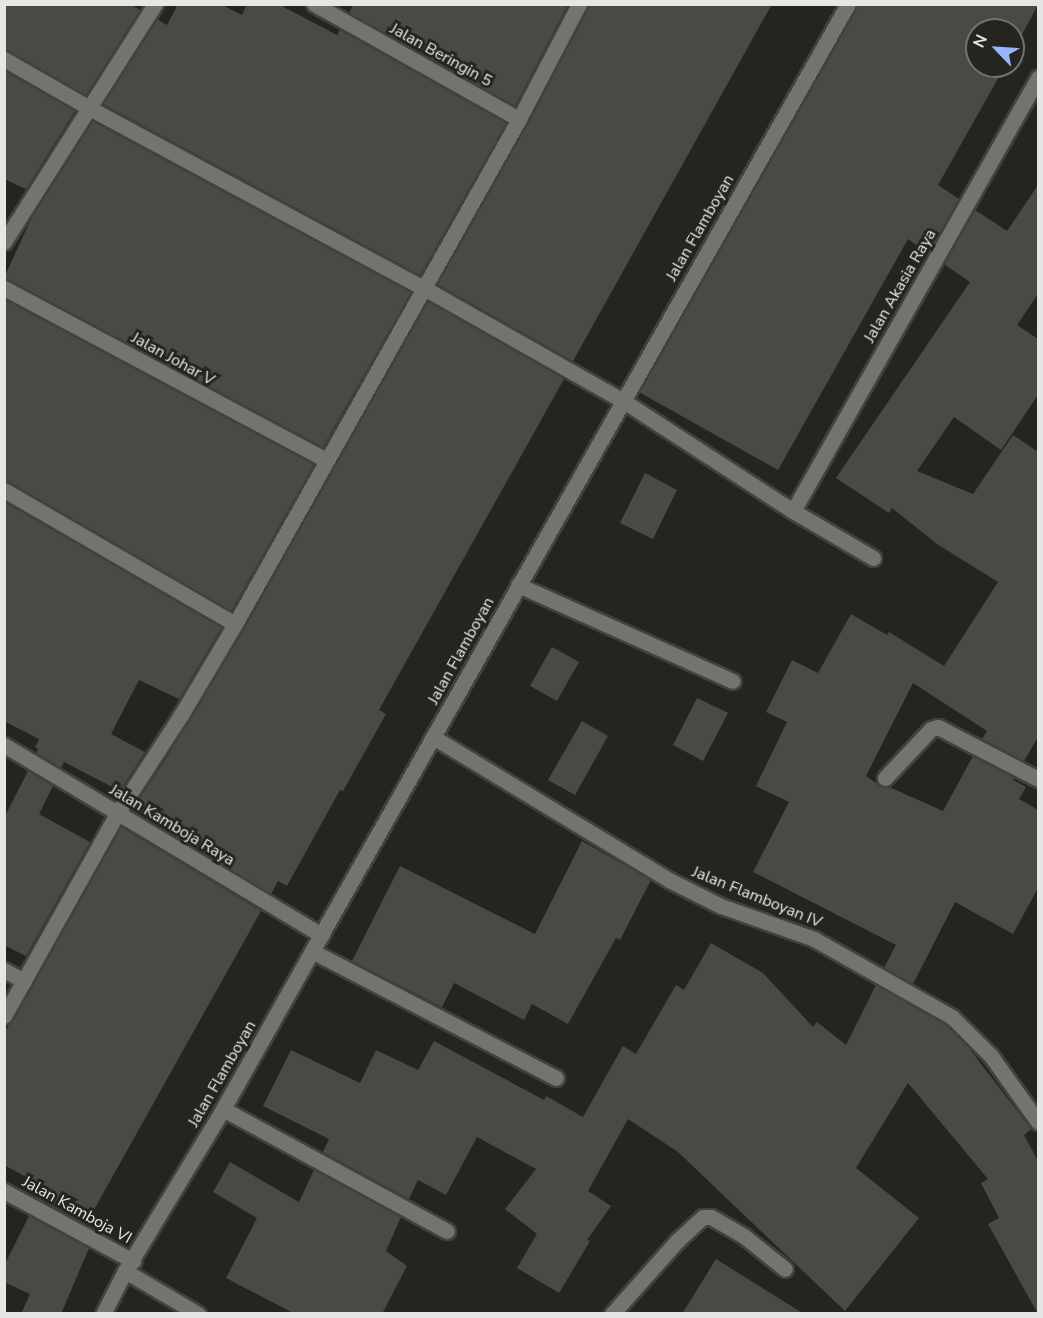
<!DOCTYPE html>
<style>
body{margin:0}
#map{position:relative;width:1043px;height:1318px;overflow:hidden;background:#262420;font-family:"Nunito Sans",sans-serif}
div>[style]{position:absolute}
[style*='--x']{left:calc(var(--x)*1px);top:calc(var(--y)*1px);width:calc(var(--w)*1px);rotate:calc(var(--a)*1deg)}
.building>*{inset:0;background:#4b4945}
.roads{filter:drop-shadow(2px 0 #43413e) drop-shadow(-2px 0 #43413e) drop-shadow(0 2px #43413e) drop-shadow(0 -2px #43413e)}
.street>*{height:15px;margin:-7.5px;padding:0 7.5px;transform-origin:7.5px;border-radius:7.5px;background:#75736e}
span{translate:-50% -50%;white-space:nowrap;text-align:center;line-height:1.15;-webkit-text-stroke:6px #262420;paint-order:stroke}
.street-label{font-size:16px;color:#e7e6e4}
.frame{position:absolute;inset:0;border:6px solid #e7e6e4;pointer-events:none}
.north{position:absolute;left:965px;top:18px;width:60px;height:60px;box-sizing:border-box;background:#262420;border:2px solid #73726e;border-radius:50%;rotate:295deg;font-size:16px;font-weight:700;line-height:24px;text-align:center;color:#e7e6e4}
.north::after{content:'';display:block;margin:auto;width:21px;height:27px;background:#99b5fd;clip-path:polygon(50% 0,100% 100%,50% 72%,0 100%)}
</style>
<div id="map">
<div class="building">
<i style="clip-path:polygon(4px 4px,130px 4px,140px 10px,86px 95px,4px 49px)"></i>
<i style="clip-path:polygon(178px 4px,220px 4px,242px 15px,247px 4px,278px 4px,337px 35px,340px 30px,506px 123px,420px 275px,103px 104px,157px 19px,167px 25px)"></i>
<i style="clip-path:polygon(354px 4px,568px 4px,515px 106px,349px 13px)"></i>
<i style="clip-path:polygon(589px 4px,772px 4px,573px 361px,437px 284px,528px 124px)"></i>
<i style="clip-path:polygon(858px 4px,1038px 5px,1013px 51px,1013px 30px,977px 30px,977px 66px,1005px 66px,938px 185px,959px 199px,928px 253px,908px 239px,778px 470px,639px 392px)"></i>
<i style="clip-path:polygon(4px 71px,75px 111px,26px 189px,4px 179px)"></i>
<i style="clip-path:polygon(92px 121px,411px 292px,323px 447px,4px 278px,32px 217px)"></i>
<i style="clip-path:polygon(1038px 185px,1038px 294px,1017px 325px,1038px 339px,1038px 395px,1001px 450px,954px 417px,917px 471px,973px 494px,1013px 435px,1038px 452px,1038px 737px,1024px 761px,982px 739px,987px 731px,913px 683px,866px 776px,882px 787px,889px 787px,943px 811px,973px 756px,1014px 778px,1013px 780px,1026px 787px,1019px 799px,1038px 810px,1038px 888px,1013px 934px,955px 902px,913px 984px,884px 968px,896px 945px,753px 872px,789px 802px,756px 786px,787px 722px,766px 712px,792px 660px,818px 673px,851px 614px,887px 635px,889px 632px,944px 666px,998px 582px,937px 544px,892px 508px,889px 513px,836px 478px,970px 282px,944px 264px,975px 210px,1007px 231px)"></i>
<i style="clip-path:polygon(4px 299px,314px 464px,231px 611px,4px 480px)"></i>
<i style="clip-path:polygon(428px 301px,564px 379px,379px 710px,386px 714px,343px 791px,340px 790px,287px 886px,278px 881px,271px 894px,131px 810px,164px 762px,243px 629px)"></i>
<i style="clip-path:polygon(645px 473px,677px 490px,653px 539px,620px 523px)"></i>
<i style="clip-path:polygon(4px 502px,222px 627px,179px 699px,139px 680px,111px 734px,145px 752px,120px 791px,64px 762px,61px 768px,36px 753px,38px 749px,35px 747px,39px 739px,4px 721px)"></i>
<i style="clip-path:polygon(552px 647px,579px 662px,557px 701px,530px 686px)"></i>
<i style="clip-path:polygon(697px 698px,728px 713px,703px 761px,673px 745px)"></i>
<i style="clip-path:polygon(582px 721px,608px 736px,575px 795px,548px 780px)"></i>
<i style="clip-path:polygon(28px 771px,53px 786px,39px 814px,90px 842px,26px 956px,4px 945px,4px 818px)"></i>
<i style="clip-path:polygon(121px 827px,261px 911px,86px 1224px,37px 1198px,43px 1186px,4px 1165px,5px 1032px)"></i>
<i style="clip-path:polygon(582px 841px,651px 880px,620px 940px,616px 938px,568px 1024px,532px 1004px,524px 1020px,454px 983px,442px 1007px,352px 961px,400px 866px,535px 934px)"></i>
<i style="clip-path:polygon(711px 943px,763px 973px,813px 1027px,817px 1022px,846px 1045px,876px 985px,946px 1025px,968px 1047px,1031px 1129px,1024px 1135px,1038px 1161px,1038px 1314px,988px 1224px,999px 1218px,981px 1183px,988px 1179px,908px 1083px,856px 1168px,919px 1218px,845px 1311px,678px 1152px,628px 1119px,588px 1191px,611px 1206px,587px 1240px,590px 1241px,559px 1293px,517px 1268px,537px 1234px,505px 1209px,536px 1169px,477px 1137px,446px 1195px,418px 1180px,409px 1199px,323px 1152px,329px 1139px,263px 1106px,291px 1050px,360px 1083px,376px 1050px,418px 1070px,434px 1041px,544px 1100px,546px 1096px,583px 1117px,623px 1046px,636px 1054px,676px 985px,684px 990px)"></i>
<i style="clip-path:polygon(230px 1162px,299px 1202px,314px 1170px,401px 1217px,386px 1251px,407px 1266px,382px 1314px,295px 1314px,226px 1278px,257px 1218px,213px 1192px)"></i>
<i style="clip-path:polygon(29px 1216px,89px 1248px,61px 1314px,21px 1314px,30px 1294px,4px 1282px,4px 1266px)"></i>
<i style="clip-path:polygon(716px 1259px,804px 1314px,682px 1314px)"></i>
</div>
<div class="roads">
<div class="street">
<i style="--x:314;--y:4;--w:235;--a:29.3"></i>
<i style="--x:4;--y:59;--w:100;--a:29.9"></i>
<i style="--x:91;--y:109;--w:376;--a:28.3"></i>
<i style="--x:422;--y:287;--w:230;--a:29.5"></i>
<i style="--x:622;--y:400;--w:204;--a:33"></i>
<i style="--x:793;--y:511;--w:93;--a:30.4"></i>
<i style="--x:4;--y:242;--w:282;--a:-57.6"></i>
<i style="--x:4;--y:288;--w:365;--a:28.1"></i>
<i style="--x:4;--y:490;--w:267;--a:30.1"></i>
<i style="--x:793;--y:511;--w:498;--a:-60.5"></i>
<i style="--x:518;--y:585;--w:235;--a:24.1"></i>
<i style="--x:433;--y:737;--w:276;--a:31.2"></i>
<i style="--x:669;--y:880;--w:58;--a:26.6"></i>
<i style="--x:721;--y:906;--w:99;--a:19.5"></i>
<i style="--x:814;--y:939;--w:159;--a:29.5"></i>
<i style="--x:952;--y:1017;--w:55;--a:45"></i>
<i style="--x:991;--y:1056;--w:81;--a:54.5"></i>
<i style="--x:4;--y:745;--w:370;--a:30.9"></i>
<i style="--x:885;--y:778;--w:67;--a:-46.8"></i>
<i style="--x:931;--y:729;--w:7;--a:-16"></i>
<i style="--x:938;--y:727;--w:113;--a:27.5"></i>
<i style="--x:312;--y:951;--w:275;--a:27.5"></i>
<i style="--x:4;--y:970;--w:23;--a:29"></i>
<i style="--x:4;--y:1016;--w:234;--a:-60.8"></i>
<i style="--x:118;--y:812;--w:116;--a:-57"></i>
<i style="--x:181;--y:715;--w:106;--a:-59.3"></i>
<i style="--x:235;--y:624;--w:579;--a:-60.65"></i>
<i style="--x:519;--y:119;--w:130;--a:-62.4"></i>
<i style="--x:223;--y:1109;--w:255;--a:28.6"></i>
<i style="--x:4;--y:1191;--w:147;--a:28.5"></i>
<i style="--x:125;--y:1271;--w:85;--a:30.5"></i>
<i style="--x:103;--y:1314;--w:48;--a:-62.9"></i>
<i style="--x:125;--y:1271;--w:189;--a:-58.8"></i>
<i style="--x:223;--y:1109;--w:200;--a:-60.6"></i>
<i style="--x:321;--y:935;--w:1070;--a:-60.49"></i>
<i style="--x:612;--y:1314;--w:98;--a:-48.3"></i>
<i style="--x:677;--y:1241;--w:35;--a:-43"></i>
<i style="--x:703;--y:1217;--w:8;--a:0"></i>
<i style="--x:711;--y:1217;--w:39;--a:30"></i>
<i style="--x:745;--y:1237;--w:51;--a:38.7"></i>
</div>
</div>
<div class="street-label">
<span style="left:441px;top:55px;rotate:29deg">Jalan Beringin 5</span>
<span style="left:700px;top:228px;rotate:-60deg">Jalan Flamboyan</span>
<span style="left:900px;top:286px;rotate:-60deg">Jalan Akasia Raya</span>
<span style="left:173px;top:359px;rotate:29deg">Jalan Johar V</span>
<span style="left:461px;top:651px;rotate:-61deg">Jalan Flamboyan</span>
<span style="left:172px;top:825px;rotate:31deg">Jalan Kamboja Raya</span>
<span style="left:757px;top:897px;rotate:22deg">Jalan Flamboyan IV</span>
<span style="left:222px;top:1074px;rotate:-60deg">Jalan Flamboyan</span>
<span style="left:77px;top:1210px;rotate:29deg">Jalan Kamboja VI</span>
</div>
<div class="frame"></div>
<div class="north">N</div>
</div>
